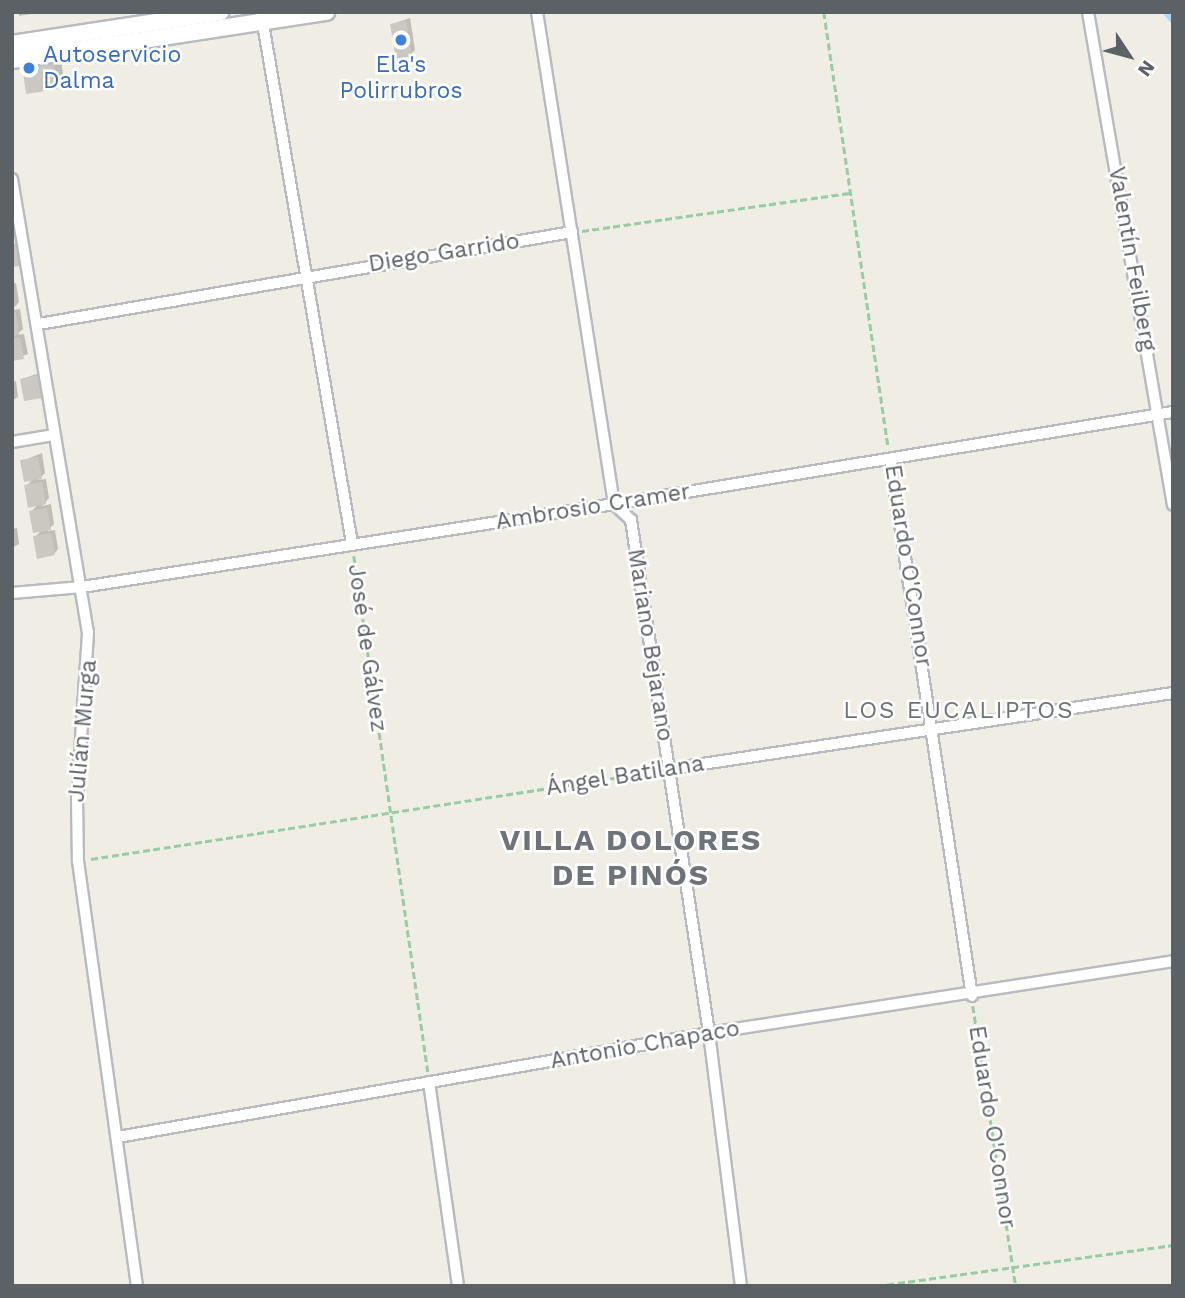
<!DOCTYPE html>
<meta charset="utf-8">
<style>
body{margin:0}
#map{position:relative;width:1185px;height:1298px;overflow:hidden;background:#f0ede4;font-family:"Work Sans",sans-serif}
div>[style]{position:absolute}
[style*='--x']{left:calc(var(--x)*1px);top:calc(var(--y)*1px);width:calc(var(--w)*1px);rotate:calc(var(--a)*1deg)}
.shadow>*{inset:0;background:#0003}
.stream>*{height:4.5px;margin:-2.25px;padding:0 2.25px;transform-origin:2.25px;border-radius:2.25px;background:#a5dbff}
.building>*{inset:0;background:#cbc8c1}
.path>*{height:2.5px;margin-top:-1.25px;transform-origin:0;background:repeating-linear-gradient(90deg,#97cca4 0 7px,transparent 0 10.5px)}
.roads{filter:drop-shadow(2px 0 #b7bbbf) drop-shadow(-2px 0 #b7bbbf) drop-shadow(0 2px #b7bbbf) drop-shadow(0 -2px #b7bbbf)}
.minor>*{height:10px;margin:-5px;padding:0 5px;transform-origin:5px;border-radius:5px;background:#fff}
.secondary>*{height:16px;margin:-8px;padding:0 8px;transform-origin:8px;border-radius:8px;background:#fff}
.dots>*{width:19px;height:19px;translate:-50% -50%;box-sizing:border-box;border:4px solid #fff;border-radius:50%}
span{translate:-50% -50%;white-space:nowrap;text-align:center;line-height:1.15;-webkit-text-stroke:5px #fff;paint-order:stroke}
.shop-label{font-size:23px;color:#366cbe}
.left{translate:0 -50%;text-align:left}
.street-label{font-size:23px;color:#5c6166}
.neighbourhood-label{font-size:24px;color:#6d7378;letter-spacing:2px}
.district-label{font-size:30px;color:#6d7378;font-weight:700;letter-spacing:2px}
.frame{position:absolute;inset:0;border:14px solid #5c6166;pointer-events:none}
.north{position:absolute;left:1094px;top:21px;width:70px;height:70px;-webkit-text-stroke:5px #fff;paint-order:stroke;rotate:126deg;font-size:19px;font-weight:700;line-height:28px;text-align:center;color:#5c6166}
.north::after{content:'';display:block;margin:auto;width:24px;height:32px;background:#5c6166;clip-path:polygon(50% 0,100% 100%,50% 72%,0 100%)}
</style>
<div id="map">
<div class="shadow">
<i style="clip-path:polygon(19px 12px,41px 12px,19px 16px)"></i>
<i style="clip-path:polygon(410px 18px,415px 50px,411px 54px,392px 24px)"></i>
<i style="clip-path:polygon(60px 54px,64px 80px,58px 87px,27px 92px)"></i>
<i style="clip-path:polygon(12px 283px,16px 283px,19px 302px,12px 310px)"></i>
<i style="clip-path:polygon(20px 309px,23px 329px,16px 335px,24px 334px,28px 354px,12px 360px,12px 310px)"></i>
<i style="clip-path:polygon(42px 372px,46px 392px,42px 396px,22px 379px)"></i>
<i style="clip-path:polygon(16px 381px,18px 397px,12px 401px,12px 382px)"></i>
<i style="clip-path:polygon(42px 453px,45px 473px,38px 480px,46px 479px,49px 498px,42px 506px,51px 504px,54px 524px,47px 531px,55px 530px,58px 549px,54px 554px,35px 537px,42px 530px,31px 512px,38px 504px,26px 486px,33px 479px,22px 461px)"></i>
<i style="clip-path:polygon(17px 528px,19px 544px,12px 548px,12px 529px)"></i>
</div>
<div class="stream">
<i style="--x:1165;--y:12;--w:12;--a:48"></i>
</div>
<div class="building">
<i style="clip-path:polygon(406px 21px,412px 56px,396px 59px,390px 24px)"></i>
<i style="clip-path:polygon(54px 60px,58px 89px,26px 94px,23px 72px,28px 64px)"></i>
<i style="clip-path:polygon(21px 242px,25px 265px,12px 267px,12px 244px)"></i>
<i style="clip-path:polygon(16px 312px,19px 335px,12px 336px,12px 313px)"></i>
<i style="clip-path:polygon(20px 337px,24px 359px,12px 361px,12px 339px)"></i>
<i style="clip-path:polygon(39px 375px,42px 398px,24px 401px,20px 379px)"></i>
<i style="clip-path:polygon(38px 457px,42px 479px,24px 482px,20px 460px)"></i>
<i style="clip-path:polygon(42px 482px,46px 504px,28px 508px,24px 485px)"></i>
<i style="clip-path:polygon(47px 508px,51px 530px,33px 533px,29px 511px)"></i>
<i style="clip-path:polygon(51px 533px,55px 555px,37px 559px,33px 536px)"></i>
</div>
<div class="path">
<i style="--x:824;--y:12;--w:438;--a:81.6"></i>
<i style="--x:582;--y:231;--w:270;--a:-8.1"></i>
<i style="--x:354;--y:556;--w:521;--a:81.84"></i>
<i style="--x:91;--y:859;--w:575;--a:-8.81"></i>
<i style="--x:973;--y:1006;--w:283;--a:81.3"></i>
<i style="--x:877;--y:1286;--w:299;--a:-7.9"></i>
</div>
<div class="roads">
<div class="minor">
<i style="--x:261;--y:12;--w:539;--a:80.28"></i>
<i style="--x:537;--y:12;--w:498;--a:81.1"></i>
<i style="--x:614;--y:504;--w:23;--a:43"></i>
<i style="--x:631;--y:520;--w:519;--a:81.35"></i>
<i style="--x:709;--y:1033;--w:255;--a:82.8"></i>
<i style="--x:1088;--y:12;--w:500;--a:80.22"></i>
<i style="--x:12;--y:179;--w:460;--a:80.5"></i>
<i style="--x:88;--y:633;--w:166;--a:93.8"></i>
<i style="--x:77;--y:799;--w:62;--a:89.1"></i>
<i style="--x:78;--y:861;--w:429;--a:82.1"></i>
<i style="--x:39;--y:324;--w:541;--a:-9.79"></i>
<i style="--x:12;--y:442;--w:43;--a:-9.5"></i>
<i style="--x:890;--y:459;--w:543;--a:81.32"></i>
<i style="--x:12;--y:593;--w:70;--a:-4.9"></i>
<i style="--x:82;--y:587;--w:538;--a:-8.87"></i>
<i style="--x:614;--y:504;--w:567;--a:-9.35"></i>
<i style="--x:669;--y:769;--w:510;--a:-8.58"></i>
<i style="--x:429;--y:1082;--w:206;--a:81.9"></i>
<i style="--x:118;--y:1137;--w:600;--a:-9.98"></i>
<i style="--x:709;--y:1033;--w:470;--a:-8.8"></i>
</div>
<div class="secondary">
<i style="--x:12;--y:44;--w:211;--a:-8.7"></i>
<i style="--x:12;--y:60;--w:318;--a:-8.7"></i>
</div>
</div>
<div class="dots">
<i style="left:401px;top:40px;background:#3f7fe0"></i>
<i style="left:29px;top:68px;background:#3f7fe0"></i>
</div>
<div class="shop-label">
<span class="left" style="left:43px;top:68px">Autoservicio<br>Dalma</span>
<span style="left:401px;top:78px">Ela's<br>Polirrubros</span>
</div>
<div class="street-label">
<span style="left:444px;top:253px;rotate:-9deg">Diego Garrido</span>
<span style="left:1132px;top:259px;rotate:80deg">Valentín Feilberg</span>
<span style="left:593px;top:507px;rotate:-9deg">Ambrosio Cramer</span>
<span style="left:908px;top:566px;rotate:81deg">Eduardo O'Connor</span>
<span style="left:650px;top:645px;rotate:81deg">Mariano Bejarano</span>
<span style="left:367px;top:648px;rotate:82deg">José de Gálvez</span>
<span style="left:83px;top:731px;rotate:-85deg">Julián Murga</span>
<span style="left:625px;top:776px;rotate:-9deg">Ángel Batilana</span>
<span style="left:645px;top:1045px;rotate:-10deg">Antonio Chapaco</span>
<span style="left:992px;top:1127px;rotate:81deg">Eduardo O'Connor</span>
</div>
<div class="neighbourhood-label">
<span style="left:959px;top:711px">LOS EUCALIPTOS</span>
</div>
<div class="district-label">
<span style="left:631px;top:857px">VILLA DOLORES<br>DE PINÓS</span>
</div>
<div class="frame"></div>
<div class="north">N</div>
</div>
